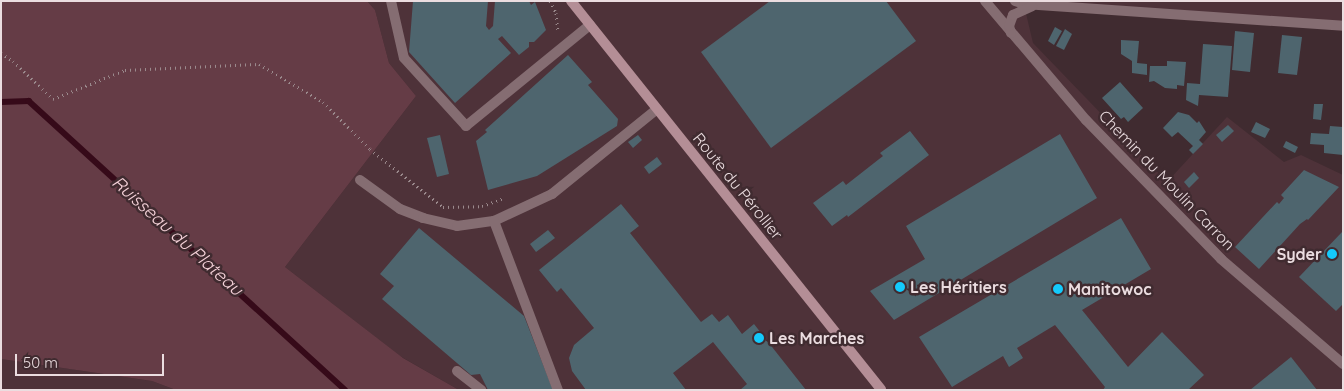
<!DOCTYPE html>
<meta charset="utf-8">
<style>
body{margin:0}
#map{position:relative;width:1344px;height:391px;overflow:hidden;background:#402b30;font-family:Quicksand,sans-serif}
div>[style]{position:absolute}
[style*='--x']{left:calc(var(--x)*1px);top:calc(var(--y)*1px);width:calc(var(--w)*1px);rotate:calc(var(--a)*1deg)}
.built>*{inset:0;background:#4e3239}
.green>*{inset:0;background:#653c46}
.stream>*{height:5.5px;margin:-2.75px;padding:0 2.75px;transform-origin:2.75px;border-radius:2.75px;background:#360a19}
.building>*{inset:0;background:#4e656e}
.path>*{height:3px;margin-top:-1.5px;transform-origin:0;background:repeating-linear-gradient(90deg,#9b8a8d 0 1px,transparent 0 5px)}
.lane>*{height:10px;margin:-5px;padding:0 5px;transform-origin:5px;border-radius:5px;background:#856d72}
.street>*{height:10px;margin:-5px;padding:0 5px;transform-origin:5px;border-radius:5px;background:#856d72}
.secondary>*{height:10px;margin:-5px;padding:0 5px;transform-origin:5px;border-radius:5px;background:#b48e96}
.dots>*{width:14px;height:14px;translate:-50% -50%;box-sizing:border-box;border:2px solid #402b30;border-radius:50%}
span{translate:-50% -50%;white-space:nowrap;text-align:center;line-height:1.15;-webkit-text-stroke:5px #402b30;paint-order:stroke}
.street-label{font-size:16px;color:#ebdde0}
.poi-label{font-size:16px;color:#ebdde0;font-weight:700}
.right{translate:-100% -50%;text-align:right}
.left{translate:0 -50%;text-align:left}
.water-label{font-size:18px;color:#f6d3da;font-style:italic}
.frame{position:absolute;inset:0;border:2px solid #ebdde0;pointer-events:none}
.scale{position:absolute;left:15px;top:354px;width:149px;height:22px;box-sizing:border-box;border:2px solid #ebdde0;border-top:0;padding-left:6px;font-size:15px;line-height:18px;white-space:nowrap;color:#ebdde0;-webkit-text-stroke:4px #402b30;paint-order:stroke}
</style>
<div id="map">
<div class="built">
<i style="clip-path:polygon(367px 1px,1343px 1px,1343px 26px,1024px 5px,1033px 43px,1167px 182px,1227px 117px,1284px 162px,1301px 155px,1343px 175px,1343px 390px,459px 390px,400px 356px,285px 267px,416px 96px,389px 63px,375px 10px)"></i>
<i style="clip-path:polygon(1px 359px,152px 381px,176px 390px,1px 390px)"></i>
</div>
<div class="green">
<i style="clip-path:polygon(1px 1px,367px 1px,375px 10px,389px 63px,416px 96px,285px 267px,403px 358px,459px 390px,176px 390px,152px 381px,1px 359px)"></i>
</div>
<div class="stream">
<i style="--x:1;--y:102;--w:28;--a:-2"></i>
<i style="--x:29;--y:101;--w:428;--a:42.4"></i>
</div>
<div class="building">
<i style="clip-path:polygon(413px 1px,488px 1px,486px 26px,489px 30px,493px 26px,495px 1px,529px 1px,531px 5px,535px 2px,546px 30px,534px 42px,529px 42px,529px 47px,519px 55px,502px 36px,498px 39px,511px 53px,455px 103px,409px 52px)"></i>
<i style="clip-path:polygon(770px 1px,886px 1px,916px 41px,771px 148px,701px 52px)"></i>
<i style="clip-path:polygon(1055px 27px,1062px 31px,1054px 45px,1048px 41px)"></i>
<i style="clip-path:polygon(1065px 29px,1072px 34px,1064px 50px,1056px 46px)"></i>
<i style="clip-path:polygon(1235px 31px,1254px 33px,1250px 72px,1232px 70px)"></i>
<i style="clip-path:polygon(1282px 35px,1302px 37px,1297px 75px,1278px 73px)"></i>
<i style="clip-path:polygon(1121px 40px,1139px 41px,1137px 63px,1147px 64px,1147px 75px,1132px 73px,1132px 61px,1121px 54px)"></i>
<i style="clip-path:polygon(1203px 44px,1232px 46px,1228px 97px,1199px 95px,1198px 106px,1186px 100px,1187px 83px,1200px 84px)"></i>
<i style="clip-path:polygon(568px 55px,592px 82px,588px 85px,618px 119px,617px 126px,537px 176px,488px 190px,476px 141px,487px 132px,485px 130px)"></i>
<i style="clip-path:polygon(1167px 61px,1186px 62px,1184px 86px,1177px 85px,1177px 89px,1165px 88px,1154px 81px,1149px 82px,1150px 66px,1167px 66px)"></i>
<i style="clip-path:polygon(1120px 82px,1143px 108px,1128px 122px,1124px 117px,1121px 119px,1102px 98px)"></i>
<i style="clip-path:polygon(1314px 104px,1323px 104px,1321px 120px,1313px 119px)"></i>
<i style="clip-path:polygon(1178px 112px,1189px 115px,1197px 123px,1199px 121px,1206px 132px,1199px 140px,1203px 144px,1193px 154px,1189px 150px,1193px 146px,1178px 132px,1172px 137px,1163px 128px)"></i>
<i style="clip-path:polygon(1256px 122px,1270px 129px,1265px 138px,1251px 132px)"></i>
<i style="clip-path:polygon(1228px 125px,1234px 131px,1222px 142px,1216px 135px)"></i>
<i style="clip-path:polygon(1330px 126px,1343px 127px,1343px 155px,1324px 153px,1324px 145px,1310px 144px,1311px 133px,1329px 134px)"></i>
<i style="clip-path:polygon(910px 131px,929px 155px,848px 217px,847px 215px,832px 226px,813px 203px,843px 181px,846px 185px,883px 156px,880px 153px)"></i>
<i style="clip-path:polygon(1060px 134px,1097px 198px,894px 320px,870px 291px,925px 259px,906px 226px)"></i>
<i style="clip-path:polygon(440px 135px,449px 174px,437px 177px,427px 138px)"></i>
<i style="clip-path:polygon(638px 135px,642px 140px,633px 148px,628px 142px)"></i>
<i style="clip-path:polygon(1286px 141px,1298px 147px,1295px 153px,1283px 147px)"></i>
<i style="clip-path:polygon(657px 157px,662px 164px,649px 174px,644px 167px)"></i>
<i style="clip-path:polygon(1304px 170px,1339px 187px,1308px 220px,1307px 219px,1300px 224px,1259px 269px,1235px 247px,1277px 202px,1279px 204px,1284px 198px,1281px 195px)"></i>
<i style="clip-path:polygon(1194px 172px,1199px 178px,1189px 188px,1184px 182px)"></i>
<i style="clip-path:polygon(621px 204px,639px 226px,630px 233px,701px 322px,712px 314px,719px 322px,728px 315px,742px 334px,754px 324px,806px 390px,740px 390px,747px 384px,713px 342px,673px 373px,686px 390px,586px 390px,572px 371px,569px 358px,574px 345px,594px 328px,561px 288px,557px 292px,539px 270px)"></i>
<i style="clip-path:polygon(1121px 218px,1151px 269px,1082px 310px,1128px 367px,1162px 332px,1204px 375px,1188px 390px,1103px 390px,1105px 387px,1055px 325px,1017px 348px,1023px 358px,1009px 367px,1003px 356px,952px 387px,919px 337px)"></i>
<i style="clip-path:polygon(419px 228px,524px 316px,553px 390px,488px 390px,480px 374px,471px 375px,382px 299px,394px 286px,380px 274px)"></i>
<i style="clip-path:polygon(548px 230px,555px 238px,536px 252px,530px 244px)"></i>
<i style="clip-path:polygon(1343px 231px,1343px 304px,1336px 311px,1299px 277px)"></i>
<i style="clip-path:polygon(1291px 357px,1317px 390px,1250px 390px)"></i>
</div>
<div class="path">
<i style="--x:550;--y:1;--w:13;--a:63"></i>
<i style="--x:556;--y:13;--w:19;--a:84"></i>
<i style="--x:1;--y:53;--w:14;--a:34"></i>
<i style="--x:13;--y:61;--w:55;--a:43.5"></i>
<i style="--x:53;--y:99;--w:78;--a:-21.9"></i>
<i style="--x:125;--y:70;--w:134;--a:-2.6"></i>
<i style="--x:259;--y:64;--w:74;--a:30.7"></i>
<i style="--x:323;--y:102;--w:66;--a:45"></i>
<i style="--x:370;--y:149;--w:93;--a:38.5"></i>
<i style="--x:443;--y:207;--w:39;--a:-1"></i>
<i style="--x:482;--y:206;--w:23;--a:-20"></i>
</div>
<div class="lane">
<i style="--x:391;--y:1;--w:58;--a:77.2"></i>
<i style="--x:404;--y:58;--w:92;--a:47.6"></i>
<i style="--x:466;--y:126;--w:160;--a:-39.2"></i>
<i style="--x:360;--y:180;--w:49;--a:35.9"></i>
<i style="--x:400;--y:209;--w:25;--a:21"></i>
<i style="--x:423;--y:218;--w:35;--a:13"></i>
<i style="--x:457;--y:226;--w:37;--a:-8"></i>
<i style="--x:494;--y:221;--w:64;--a:-25"></i>
<i style="--x:552;--y:194;--w:135;--a:-39"></i>
<i style="--x:494;--y:221;--w:181;--a:69.3"></i>
<i style="--x:457;--y:371;--w:31;--a:38"></i>
</div>
<div class="street">
<i style="--x:985;--y:1;--w:156;--a:49.7"></i>
<i style="--x:1086;--y:120;--w:194;--a:45.8"></i>
<i style="--x:1221;--y:259;--w:161;--a:40.7"></i>
<i style="--x:1015;--y:1;--w:9;--a:18"></i>
<i style="--x:1024;--y:4;--w:320;--a:3.9"></i>
<i style="--x:1011;--y:33;--w:7;--a:-106"></i>
<i style="--x:1009;--y:26;--w:12;--a:-70"></i>
<i style="--x:1013;--y:15;--w:21;--a:-25"></i>
</div>
<div class="secondary">
<i style="--x:571;--y:1;--w:497;--a:51.4"></i>
</div>
<div class="dots">
<i style="left:1332px;top:254px;background:#14cafb"></i>
<i style="left:900px;top:287px;background:#14cafb"></i>
<i style="left:1058px;top:289px;background:#14cafb"></i>
<i style="left:759px;top:338px;background:#14cafb"></i>
</div>
<div class="street-label">
<span style="left:1167px;top:180px;rotate:46deg">Chemin du Moulin Carron</span>
<span style="left:738px;top:186px;rotate:51deg">Route du Pérollier</span>
</div>
<div class="poi-label">
<span class="right" style="left:1322px;top:254px">Syder</span>
<span class="left" style="left:910px;top:287px">Les Héritiers</span>
<span class="left" style="left:1068px;top:289px">Manitowoc</span>
<span class="left" style="left:769px;top:338px">Les Marches</span>
</div>
<div class="water-label">
<span style="left:177px;top:236px;rotate:42deg">Ruisseau du Plateau</span>
</div>
<div class="frame"></div>
<div class="scale">50 m</div>
</div>
